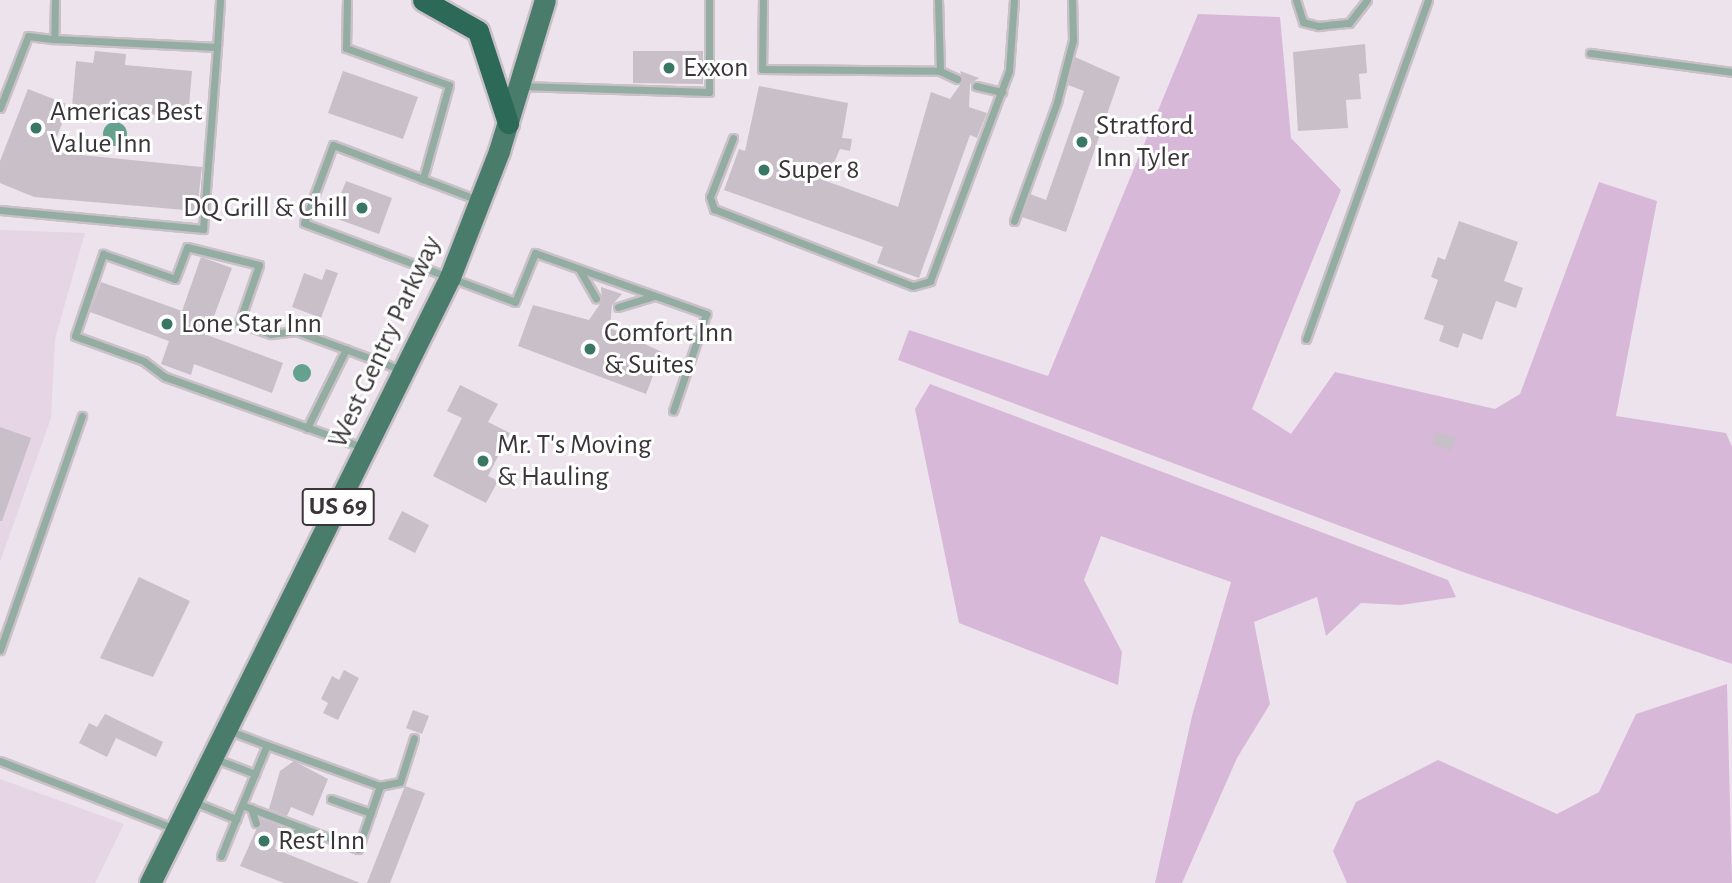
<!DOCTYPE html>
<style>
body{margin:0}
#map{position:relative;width:1732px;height:883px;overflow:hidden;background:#ede3ec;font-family:"Alegreya Sans",sans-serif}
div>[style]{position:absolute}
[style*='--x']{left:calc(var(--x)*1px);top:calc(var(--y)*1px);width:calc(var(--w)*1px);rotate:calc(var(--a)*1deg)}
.built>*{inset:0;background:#e5d5e5}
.green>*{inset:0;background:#d8b8d8}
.water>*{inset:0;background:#64a28d}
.round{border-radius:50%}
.building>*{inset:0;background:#c9bfc8}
.roads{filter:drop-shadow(2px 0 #c9c0c8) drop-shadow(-2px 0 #c9c0c8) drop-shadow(0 2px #c9c0c8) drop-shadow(0 -2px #c9c0c8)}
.lane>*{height:7px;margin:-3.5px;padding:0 3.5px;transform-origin:3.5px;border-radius:3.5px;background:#93ada3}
.primary>*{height:21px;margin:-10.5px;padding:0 10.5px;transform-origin:10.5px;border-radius:10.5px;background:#4a7c6b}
.highway>*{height:21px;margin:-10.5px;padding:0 10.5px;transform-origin:10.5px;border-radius:10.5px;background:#2c6a57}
.dots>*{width:19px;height:19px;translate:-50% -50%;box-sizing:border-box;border:4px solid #fff;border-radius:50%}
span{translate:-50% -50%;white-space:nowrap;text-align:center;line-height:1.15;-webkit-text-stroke:6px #fff;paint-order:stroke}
.shield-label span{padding:2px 5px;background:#fff;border:2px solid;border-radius:5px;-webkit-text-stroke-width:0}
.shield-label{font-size:26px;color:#393538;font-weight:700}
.poi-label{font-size:28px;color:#393538}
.left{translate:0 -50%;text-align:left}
.right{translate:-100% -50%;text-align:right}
.street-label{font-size:28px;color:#393538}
</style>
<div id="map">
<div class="built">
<i style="clip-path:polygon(0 230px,85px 233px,55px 339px,51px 418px,0 562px)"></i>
<i style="clip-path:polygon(0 779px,124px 824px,95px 883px,0 883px)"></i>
</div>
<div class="green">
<i style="clip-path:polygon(1198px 14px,1280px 17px,1291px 138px,1341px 190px,1252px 409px,1291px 434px,1335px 372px,1495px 409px,1520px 394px,1599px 182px,1657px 201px,1616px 416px,1726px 433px,1732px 447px,1732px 664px,1463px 572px,898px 360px,909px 330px,1048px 376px)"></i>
<i style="clip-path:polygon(930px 384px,1448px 580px,1456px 597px,1401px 605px,1361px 603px,1326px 636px,1317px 597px,1254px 622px,1270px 704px,1237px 758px,1182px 883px,1155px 883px,1192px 716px,1231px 582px,1101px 536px,1084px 580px,1122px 652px,1118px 685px,959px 623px,915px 409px)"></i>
<i style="clip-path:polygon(1727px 684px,1732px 883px,1347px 883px,1333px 851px,1356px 802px,1438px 760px,1557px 814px,1599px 792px,1636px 714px)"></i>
</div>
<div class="water">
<i class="round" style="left:103px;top:122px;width:24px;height:24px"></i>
<i class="round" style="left:293px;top:364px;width:18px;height:18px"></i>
</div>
<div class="building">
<i style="clip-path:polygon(1365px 44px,1367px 73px,1359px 74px,1361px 99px,1346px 100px,1348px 128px,1298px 131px,1293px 52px)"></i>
<i style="clip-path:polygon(95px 51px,126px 54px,125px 65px,192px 71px,188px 118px,72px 107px,76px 61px,93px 63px)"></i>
<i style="clip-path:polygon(633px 51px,703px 51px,703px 84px,633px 83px)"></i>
<i style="clip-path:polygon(1075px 57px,1120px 77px,1066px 232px,1022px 217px,1030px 194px,1046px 200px,1084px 91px,1068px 85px)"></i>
<i style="clip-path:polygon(343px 71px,418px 97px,403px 139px,328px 113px)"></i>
<i style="clip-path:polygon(960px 71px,979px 78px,970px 84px,969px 107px,987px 113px,977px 138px,970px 135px,919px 278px,877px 263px,883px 247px,724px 190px,739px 149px,745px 151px,759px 86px,848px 103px,842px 138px,852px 139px,850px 151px,840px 149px,826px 181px,898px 207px,931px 92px,950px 99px,963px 81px)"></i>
<i style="clip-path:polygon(28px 89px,69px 105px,51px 152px,202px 167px,197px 211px,34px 197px,0 183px,0 161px)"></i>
<i style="clip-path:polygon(346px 181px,392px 198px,379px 234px,332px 217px)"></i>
<i style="clip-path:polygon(1459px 221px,1518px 242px,1504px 281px,1523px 288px,1516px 308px,1496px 301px,1482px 340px,1463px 333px,1458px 348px,1439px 341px,1444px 326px,1424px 319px,1438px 280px,1431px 277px,1438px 257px,1445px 260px)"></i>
<i style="clip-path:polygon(201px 257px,232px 268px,207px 335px,283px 363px,272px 393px,194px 364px,191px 375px,161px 364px,169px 341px,90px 312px,101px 282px,182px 311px)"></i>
<i style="clip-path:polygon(326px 269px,338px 273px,321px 318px,292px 307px,304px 273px,322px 280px)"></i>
<i style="clip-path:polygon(601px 287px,622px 294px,612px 305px,610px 328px,662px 352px,646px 394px,518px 346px,533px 305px,589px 320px,602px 301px)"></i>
<i style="clip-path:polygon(460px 385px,498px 404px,488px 422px,510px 433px,488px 476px,498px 481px,486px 503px,433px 476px,462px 418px,447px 411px)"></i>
<i style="clip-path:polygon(0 427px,31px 438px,2px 521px,0 521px)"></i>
<i style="clip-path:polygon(1436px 431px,1456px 437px,1451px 451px,1432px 444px)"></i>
<i style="clip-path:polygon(402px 511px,429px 525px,415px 553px,388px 539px)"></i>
<i style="clip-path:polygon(139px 577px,190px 601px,153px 677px,100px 658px)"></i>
<i style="clip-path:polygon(344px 670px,359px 678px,338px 720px,323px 713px,328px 703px,321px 699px,332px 676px,339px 680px)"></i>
<i style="clip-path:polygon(413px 710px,429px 716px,422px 734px,406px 728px)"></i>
<i style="clip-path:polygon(105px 714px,163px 742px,156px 757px,116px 738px,107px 757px,79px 743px,89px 723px,97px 727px)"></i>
<i style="clip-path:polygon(294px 761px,328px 779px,313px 816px,291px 807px,287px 816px,269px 809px,280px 771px)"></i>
<i style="clip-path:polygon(405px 786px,425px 793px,390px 883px,367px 883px)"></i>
<i style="clip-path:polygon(261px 819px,280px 826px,275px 849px,360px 883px,284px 883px,240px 866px)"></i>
</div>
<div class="roads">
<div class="lane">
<i style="--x:55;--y:0;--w:39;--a:91"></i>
<i style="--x:54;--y:39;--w:163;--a:2.8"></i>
<i style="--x:217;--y:47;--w:47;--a:-86.3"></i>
<i style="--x:347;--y:0;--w:48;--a:91.2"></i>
<i style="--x:346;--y:48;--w:109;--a:19.8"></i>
<i style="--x:449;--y:85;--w:98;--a:105.5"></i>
<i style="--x:763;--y:0;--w:69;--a:90.8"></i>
<i style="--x:762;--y:69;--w:178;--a:0.6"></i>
<i style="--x:940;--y:71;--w:71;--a:-91.6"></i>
<i style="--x:1296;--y:0;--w:23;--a:72"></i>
<i style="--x:1303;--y:22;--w:16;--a:15"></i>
<i style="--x:1318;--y:26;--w:31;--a:-6"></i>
<i style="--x:1349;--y:23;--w:29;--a:-52"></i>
<i style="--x:1590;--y:53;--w:143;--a:7.6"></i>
<i style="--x:940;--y:71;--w:19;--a:25"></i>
<i style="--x:520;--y:86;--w:189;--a:1.8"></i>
<i style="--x:709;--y:92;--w:92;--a:-90"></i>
<i style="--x:976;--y:86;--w:27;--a:13"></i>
<i style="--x:0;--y:108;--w:77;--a:-68.7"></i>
<i style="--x:28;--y:36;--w:26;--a:7"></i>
<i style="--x:733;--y:138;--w:63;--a:111.3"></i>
<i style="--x:710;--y:197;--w:13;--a:72"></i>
<i style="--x:714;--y:209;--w:213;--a:21.2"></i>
<i style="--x:913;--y:286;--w:18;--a:-16"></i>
<i style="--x:930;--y:281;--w:224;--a:-69.4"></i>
<i style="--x:1009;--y:71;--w:71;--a:-86"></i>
<i style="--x:478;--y:200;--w:155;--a:-159.2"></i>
<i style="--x:333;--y:145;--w:83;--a:110.4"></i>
<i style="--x:304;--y:223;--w:225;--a:20.5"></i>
<i style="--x:515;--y:302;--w:53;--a:-67.8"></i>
<i style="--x:535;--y:253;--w:182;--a:19.6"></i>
<i style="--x:706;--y:314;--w:102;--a:108.8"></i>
<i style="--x:0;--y:210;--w:204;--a:5.3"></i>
<i style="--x:203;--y:229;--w:183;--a:-85.6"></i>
<i style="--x:1014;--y:221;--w:127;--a:-70.1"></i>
<i style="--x:1057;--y:102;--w:64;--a:-75.5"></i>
<i style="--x:1073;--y:40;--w:40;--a:-91.4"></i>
<i style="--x:579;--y:269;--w:34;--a:60"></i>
<i style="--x:618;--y:307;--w:38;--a:-17"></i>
<i style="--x:1306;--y:339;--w:360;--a:-70.2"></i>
<i style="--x:307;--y:428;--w:88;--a:-63.7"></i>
<i style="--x:362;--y:447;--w:209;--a:-160.4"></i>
<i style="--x:165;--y:377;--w:26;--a:-143"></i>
<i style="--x:144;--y:361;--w:73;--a:-160.1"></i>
<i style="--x:75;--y:336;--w:87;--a:-71.1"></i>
<i style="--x:103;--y:254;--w:76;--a:19.1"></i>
<i style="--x:175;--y:279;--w:34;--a:-69"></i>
<i style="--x:187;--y:247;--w:74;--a:14"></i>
<i style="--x:259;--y:265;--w:61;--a:109"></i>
<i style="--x:239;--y:323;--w:34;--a:19"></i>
<i style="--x:271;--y:334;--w:25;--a:-7"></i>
<i style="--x:296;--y:331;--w:113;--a:20.2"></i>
<i style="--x:0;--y:650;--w:248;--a:-70.7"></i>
<i style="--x:216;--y:759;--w:42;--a:21"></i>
<i style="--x:0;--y:761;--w:186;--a:21.2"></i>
<i style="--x:379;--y:786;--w:21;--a:-11"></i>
<i style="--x:400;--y:782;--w:46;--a:-72.3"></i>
<i style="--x:331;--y:799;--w:42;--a:19.3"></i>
<i style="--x:192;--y:801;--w:48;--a:22.2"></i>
<i style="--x:236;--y:819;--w:80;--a:-67.3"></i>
<i style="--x:267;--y:745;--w:40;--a:-159"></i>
<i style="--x:242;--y:805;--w:124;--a:20.8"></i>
<i style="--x:358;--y:849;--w:67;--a:-70.8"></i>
<i style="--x:380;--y:786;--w:120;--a:-160.1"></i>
<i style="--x:251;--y:808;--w:16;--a:72"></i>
<i style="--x:281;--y:832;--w:12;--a:20"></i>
<i style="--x:292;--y:836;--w:13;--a:-39"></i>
<i style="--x:221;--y:856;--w:40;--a:-68"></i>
</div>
<div class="primary">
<i style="--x:150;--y:883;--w:676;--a:-63.66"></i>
<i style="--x:450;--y:277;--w:135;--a:-68.7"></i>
<i style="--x:499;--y:151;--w:158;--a:-73.1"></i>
</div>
<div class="highway">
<i style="--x:423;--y:0;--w:63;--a:29.4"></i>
<i style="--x:478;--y:31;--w:97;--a:71.9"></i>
</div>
</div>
<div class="dots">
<i style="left:669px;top:68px;background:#397764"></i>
<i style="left:36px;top:128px;background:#397764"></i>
<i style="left:1082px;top:142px;background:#397764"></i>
<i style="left:764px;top:170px;background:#397764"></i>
<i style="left:362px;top:208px;background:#397764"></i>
<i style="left:167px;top:324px;background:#397764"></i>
<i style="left:590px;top:349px;background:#397764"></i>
<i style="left:483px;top:461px;background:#397764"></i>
<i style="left:264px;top:841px;background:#397764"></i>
</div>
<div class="shield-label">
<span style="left:338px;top:507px">US 69</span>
</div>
<div class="poi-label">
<span class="left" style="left:683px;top:68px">Exxon</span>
<span class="left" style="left:50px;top:128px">Americas Best<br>Value Inn</span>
<span class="left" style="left:1096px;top:142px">Stratford<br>Inn Tyler</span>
<span class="left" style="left:778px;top:170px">Super 8</span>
<span class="right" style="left:348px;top:208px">DQ Grill &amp; Chill</span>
<span class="left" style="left:181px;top:324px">Lone Star Inn</span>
<span class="left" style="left:604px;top:349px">Comfort Inn<br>&amp; Suites</span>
<span class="left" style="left:497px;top:461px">Mr. T's Moving<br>&amp; Hauling</span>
<span class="left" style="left:278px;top:841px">Rest Inn</span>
</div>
<div class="street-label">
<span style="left:385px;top:342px;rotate:-65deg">West Gentry Parkway</span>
</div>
</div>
